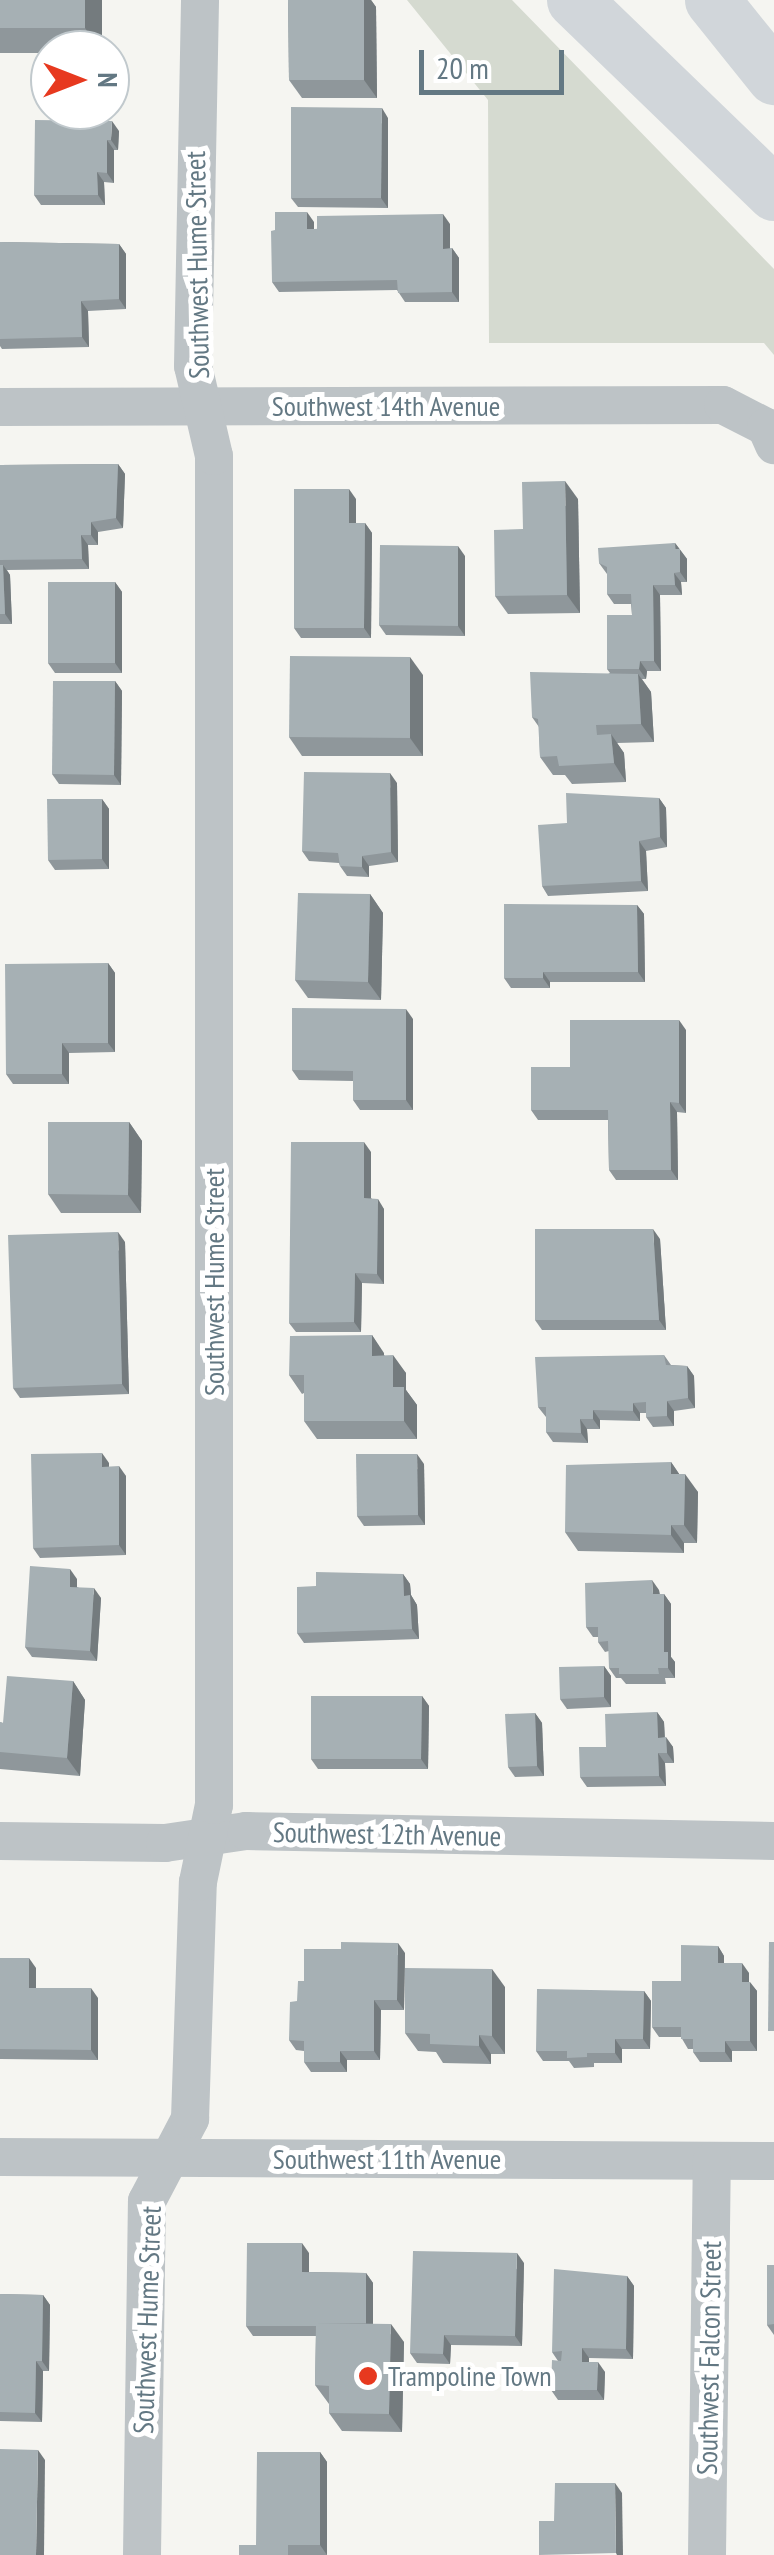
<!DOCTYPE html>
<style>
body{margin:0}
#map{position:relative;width:774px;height:2555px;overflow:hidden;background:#f5f5f1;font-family:"PT Sans Narrow",sans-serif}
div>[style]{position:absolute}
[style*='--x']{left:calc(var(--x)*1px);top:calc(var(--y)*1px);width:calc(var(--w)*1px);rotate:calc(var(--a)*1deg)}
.green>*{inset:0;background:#d5dad0}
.minor>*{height:38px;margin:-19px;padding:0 19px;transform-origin:19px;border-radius:19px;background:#bdc3c6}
.motorway>*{height:55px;margin:-27.5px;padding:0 27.5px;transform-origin:27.5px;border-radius:27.5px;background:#d1d6da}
.wall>*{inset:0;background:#8f979b}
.shaded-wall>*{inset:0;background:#747b7e}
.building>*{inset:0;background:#a6b0b4}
.dots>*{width:28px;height:28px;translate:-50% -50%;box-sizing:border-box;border:5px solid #fff;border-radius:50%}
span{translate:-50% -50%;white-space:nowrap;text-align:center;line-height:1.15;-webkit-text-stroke:10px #fff;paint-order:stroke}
.street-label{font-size:28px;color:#637883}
.poi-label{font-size:28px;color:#637883}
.left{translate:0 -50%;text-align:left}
.north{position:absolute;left:30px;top:30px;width:100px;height:100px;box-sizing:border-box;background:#fff;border:2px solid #c1c9cd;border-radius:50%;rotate:90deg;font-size:28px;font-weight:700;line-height:40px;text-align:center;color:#637883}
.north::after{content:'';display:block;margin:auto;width:35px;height:45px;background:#e7391f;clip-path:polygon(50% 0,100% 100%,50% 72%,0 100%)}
.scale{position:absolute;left:419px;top:50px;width:145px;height:45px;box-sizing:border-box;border:5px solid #637883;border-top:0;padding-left:12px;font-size:30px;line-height:35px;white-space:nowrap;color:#637883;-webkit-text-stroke:8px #fff;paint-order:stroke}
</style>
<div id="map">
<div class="green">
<i style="clip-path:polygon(407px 0,512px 0,774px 269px,774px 355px,764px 343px,489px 343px,488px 100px)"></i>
</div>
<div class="minor">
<i style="--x:0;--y:407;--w:723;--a:-0.16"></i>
<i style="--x:723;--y:405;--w:48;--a:27.1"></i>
<i style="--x:766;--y:427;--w:20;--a:66"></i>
<i style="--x:0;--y:1841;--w:165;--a:0.7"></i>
<i style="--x:165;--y:1843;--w:82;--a:-8.4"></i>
<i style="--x:246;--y:1831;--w:528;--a:1.09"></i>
<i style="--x:0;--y:2157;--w:774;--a:0.3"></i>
<i style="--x:142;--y:2555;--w:354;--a:-89.2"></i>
<i style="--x:147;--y:2201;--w:93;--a:-62.3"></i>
<i style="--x:190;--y:2119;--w:237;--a:-88.1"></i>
<i style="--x:198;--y:1882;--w:79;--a:-78.3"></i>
<i style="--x:214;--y:1805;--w:1349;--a:-90"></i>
<i style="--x:214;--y:456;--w:92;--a:-103.1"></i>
<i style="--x:193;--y:366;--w:366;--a:-88.9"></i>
<i style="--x:707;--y:2555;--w:394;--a:-89.3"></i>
</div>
<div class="motorway">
<i style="--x:574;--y:0;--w:278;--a:44"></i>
<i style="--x:712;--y:0;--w:99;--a:51.2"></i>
</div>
<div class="wall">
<i style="clip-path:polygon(0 0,102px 0,102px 50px,50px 50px,50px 53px,0 53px)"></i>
<i style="clip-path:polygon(288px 0,371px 0,376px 7px,377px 98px,302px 98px,289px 80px)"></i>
<i style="clip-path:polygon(388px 118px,388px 208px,298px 207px,291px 198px)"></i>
<i style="clip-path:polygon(119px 131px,118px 150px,114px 150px,114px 183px,104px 182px,105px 205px,41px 205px,34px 195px)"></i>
<i style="clip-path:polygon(314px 222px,314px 229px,450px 224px,450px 249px,452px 248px,459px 258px,459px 302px,405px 302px,397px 290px,279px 292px,272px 282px,275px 230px)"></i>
<i style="clip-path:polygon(0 242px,119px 244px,126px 254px,126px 309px,88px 311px,89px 347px,2px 349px,0 346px)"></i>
<i style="clip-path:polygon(118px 464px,125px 474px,123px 528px,98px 532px,98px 545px,88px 545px,89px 569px,7px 570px,10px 575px,12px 624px,0 624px,0 465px)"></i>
<i style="clip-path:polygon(356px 499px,356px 523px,365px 523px,372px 533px,371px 638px,301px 638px,294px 628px)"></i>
<i style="clip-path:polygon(578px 499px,580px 613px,508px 614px,495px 596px,523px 529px)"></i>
<i style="clip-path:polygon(675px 543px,687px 559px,687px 582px,681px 582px,682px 595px,660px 595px,661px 671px,647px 671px,646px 679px,642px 679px,651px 692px,654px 742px,617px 743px,624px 753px,626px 782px,572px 784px,565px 775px,553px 775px,540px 757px,539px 727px,532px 717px,610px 673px,607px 669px,632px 615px,631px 604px,614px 604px,607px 594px,607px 574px,599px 563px)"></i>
<i style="clip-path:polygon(465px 556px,465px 636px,386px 635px,379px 625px)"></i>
<i style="clip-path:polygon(115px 582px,122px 592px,122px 673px,55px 673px,48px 663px)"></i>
<i style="clip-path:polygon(423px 675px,423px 756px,302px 756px,289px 737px)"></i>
<i style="clip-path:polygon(115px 681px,122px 691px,121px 785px,59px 784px,52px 774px)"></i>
<i style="clip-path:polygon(397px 783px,398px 862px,369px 866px,369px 877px,347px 876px,340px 866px,339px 863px,309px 861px,302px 851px)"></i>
<i style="clip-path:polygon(659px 798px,666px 808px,667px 847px,646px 851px,648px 891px,548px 896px,542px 886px,567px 823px)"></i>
<i style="clip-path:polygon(102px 799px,109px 809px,109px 869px,55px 870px,48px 860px)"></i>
<i style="clip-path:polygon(370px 894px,383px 913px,381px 1000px,308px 998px,295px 980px)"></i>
<i style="clip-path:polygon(637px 905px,644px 914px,645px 982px,550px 982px,550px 988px,511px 988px,504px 978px)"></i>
<i style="clip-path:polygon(108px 963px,115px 973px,115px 1052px,69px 1053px,69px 1084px,13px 1084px,6px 1074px)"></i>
<i style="clip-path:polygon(413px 1019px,413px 1110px,360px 1110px,353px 1100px,353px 1081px,299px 1080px,292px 1070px)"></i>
<i style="clip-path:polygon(686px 1030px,686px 1113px,677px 1112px,678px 1180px,616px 1180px,609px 1170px,608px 1120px,538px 1120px,531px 1110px)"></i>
<i style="clip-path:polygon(129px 1122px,142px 1141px,141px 1213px,61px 1213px,48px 1194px)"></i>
<i style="clip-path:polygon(371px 1152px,371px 1198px,384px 1209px,384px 1284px,362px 1283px,361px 1332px,296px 1332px,289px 1323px)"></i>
<i style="clip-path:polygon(660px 1239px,666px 1330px,542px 1330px,535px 1320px)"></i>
<i style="clip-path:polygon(125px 1242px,129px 1394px,20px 1398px,13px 1388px)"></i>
<i style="clip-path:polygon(372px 1335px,384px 1355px,406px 1373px,406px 1390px,417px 1405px,417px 1439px,317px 1439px,304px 1421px,304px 1393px,302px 1394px,289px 1375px)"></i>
<i style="clip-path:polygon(664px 1355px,671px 1365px,687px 1366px,694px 1376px,695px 1408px,674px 1411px,674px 1426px,653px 1427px,646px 1417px,646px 1413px,640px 1413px,640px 1421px,600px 1420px,600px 1429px,587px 1429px,588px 1443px,553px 1442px,546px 1432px,546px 1417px,538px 1407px)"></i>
<i style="clip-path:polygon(671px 1462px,679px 1474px,698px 1492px,697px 1543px,684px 1543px,684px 1553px,578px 1551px,565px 1532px)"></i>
<i style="clip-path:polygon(109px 1463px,109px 1467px,126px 1476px,126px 1555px,40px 1558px,33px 1548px)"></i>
<i style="clip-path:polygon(424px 1464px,425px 1525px,364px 1526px,357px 1516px)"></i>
<i style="clip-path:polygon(403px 1574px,410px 1584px,411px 1595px,417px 1605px,419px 1639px,304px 1643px,297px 1633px,316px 1586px)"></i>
<i style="clip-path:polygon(77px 1579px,77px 1587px,101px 1598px,97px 1661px,32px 1657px,25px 1647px)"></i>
<i style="clip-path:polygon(659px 1590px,660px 1594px,664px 1594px,671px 1604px,671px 1657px,675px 1662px,675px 1678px,665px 1678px,666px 1684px,626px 1684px,621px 1678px,616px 1678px,609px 1668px,609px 1651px,605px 1652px,598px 1642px,598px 1637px,593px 1637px,586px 1627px)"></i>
<i style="clip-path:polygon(604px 1666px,611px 1676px,611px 1707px,567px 1709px,560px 1699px)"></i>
<i style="clip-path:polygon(73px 1681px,85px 1700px,80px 1776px,0 1769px,0 1722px,3px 1723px)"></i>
<i style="clip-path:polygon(422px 1696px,429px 1706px,428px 1769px,318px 1769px,311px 1759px)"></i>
<i style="clip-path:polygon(657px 1712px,664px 1722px,665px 1737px,673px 1747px,674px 1763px,665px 1763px,666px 1786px,587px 1787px,580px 1777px)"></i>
<i style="clip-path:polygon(535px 1713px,542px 1723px,544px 1776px,515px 1777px,508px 1767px)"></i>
<i style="clip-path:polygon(718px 1946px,724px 1956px,724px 1963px,749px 1973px,749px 1982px,757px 1991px,757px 2051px,732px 2051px,732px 2062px,700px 2062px,693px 2052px,693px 2049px,688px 2049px,681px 2037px,659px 2037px,652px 2027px,681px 1981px)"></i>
<i style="clip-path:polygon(405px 1953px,404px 2010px,381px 2010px,380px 2060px,347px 2060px,347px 2072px,311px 2072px,304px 2062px,304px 2051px,296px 2050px,289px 2040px,304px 1981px)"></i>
<i style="clip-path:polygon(0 1958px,36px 1968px,36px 1988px,98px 1998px,98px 2060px,0 2059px)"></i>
<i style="clip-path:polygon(505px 1987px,505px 2054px,491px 2054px,491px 2064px,443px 2063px,436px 2052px,418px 2051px,405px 2033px)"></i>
<i style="clip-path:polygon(644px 1991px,651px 2001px,650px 2049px,622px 2049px,622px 2063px,594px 2063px,594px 2067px,574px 2068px,569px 2061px,543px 2061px,536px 2051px)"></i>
<i style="clip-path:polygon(309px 2253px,309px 2272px,366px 2273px,373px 2283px,373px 2324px,404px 2342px,402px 2432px,342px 2431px,329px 2413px,329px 2404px,315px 2385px,316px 2336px,253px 2336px,246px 2326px)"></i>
<i style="clip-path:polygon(524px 2263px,522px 2346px,451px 2345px,450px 2364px,417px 2363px,410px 2353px)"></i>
<i style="clip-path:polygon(774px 2265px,774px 2335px,767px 2325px)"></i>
<i style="clip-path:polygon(627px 2276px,634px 2286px,633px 2359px,589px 2358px,589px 2362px,605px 2372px,604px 2400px,558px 2400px,551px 2390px,558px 2361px,552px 2352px)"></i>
<i style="clip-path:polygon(0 2294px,43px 2295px,50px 2305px,49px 2371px,43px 2371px,42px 2422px,0 2421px)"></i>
<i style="clip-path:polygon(320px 2452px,327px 2462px,327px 2555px,239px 2555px,256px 2545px)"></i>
</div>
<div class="shaded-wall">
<i style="clip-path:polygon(85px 0,102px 0,102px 50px,101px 50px,85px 28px)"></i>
<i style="clip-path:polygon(364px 0,371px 0,376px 7px,377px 98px,364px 80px)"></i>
<i style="clip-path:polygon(382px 108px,388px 118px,388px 208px,381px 198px)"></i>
<i style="clip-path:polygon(112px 121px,119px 131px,118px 150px,111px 140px)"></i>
<i style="clip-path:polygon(107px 140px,114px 150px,114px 183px,107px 173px)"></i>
<i style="clip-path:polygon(97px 172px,104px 182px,105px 205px,98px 195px)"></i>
<i style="clip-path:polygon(307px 212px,314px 222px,314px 239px,307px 229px)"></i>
<i style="clip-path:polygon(443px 214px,450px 224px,450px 259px,443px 249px)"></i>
<i style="clip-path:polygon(119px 244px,126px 254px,126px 309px,119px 299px)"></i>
<i style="clip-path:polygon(452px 248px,459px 258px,459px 302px,452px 292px)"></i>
<i style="clip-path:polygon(81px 301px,88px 311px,89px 347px,82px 337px)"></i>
<i style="clip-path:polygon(118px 464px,125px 474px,123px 528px,116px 518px)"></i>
<i style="clip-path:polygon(565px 481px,578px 499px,580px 613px,567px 595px)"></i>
<i style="clip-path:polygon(349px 489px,356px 499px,356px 533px,349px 523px)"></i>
<i style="clip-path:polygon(91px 522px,98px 532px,98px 545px,91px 535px)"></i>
<i style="clip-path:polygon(365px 523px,372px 533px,371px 638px,364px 628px)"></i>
<i style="clip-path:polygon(81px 535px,88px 545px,89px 569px,82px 559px)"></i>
<i style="clip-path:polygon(675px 543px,687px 559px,687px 582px,680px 572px)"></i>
<i style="clip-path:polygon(458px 546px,465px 556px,465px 636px,458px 626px)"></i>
<i style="clip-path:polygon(3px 565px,10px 575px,12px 624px,5px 614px)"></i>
<i style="clip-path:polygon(674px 573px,681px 582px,682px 595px,675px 585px)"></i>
<i style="clip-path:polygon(115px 582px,122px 592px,122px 673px,115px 663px)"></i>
<i style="clip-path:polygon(653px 585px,660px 595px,661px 671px,654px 661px)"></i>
<i style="clip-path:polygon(410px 657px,423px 675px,423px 756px,410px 738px)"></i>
<i style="clip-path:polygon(640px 661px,647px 671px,646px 679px,639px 669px)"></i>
<i style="clip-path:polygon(638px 674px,651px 692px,654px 742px,641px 724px)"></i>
<i style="clip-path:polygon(115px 681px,122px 691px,121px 785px,114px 775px)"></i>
<i style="clip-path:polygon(611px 734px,624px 753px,626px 782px,614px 763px)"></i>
<i style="clip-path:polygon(390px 773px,397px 783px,398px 862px,391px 852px)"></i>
<i style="clip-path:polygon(659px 798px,666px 808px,667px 847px,660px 837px)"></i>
<i style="clip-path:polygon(102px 799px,109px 809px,109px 869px,102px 859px)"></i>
<i style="clip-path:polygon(639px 841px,646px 851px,648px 891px,641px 881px)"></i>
<i style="clip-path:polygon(362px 856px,369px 866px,369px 877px,362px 867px)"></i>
<i style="clip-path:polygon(370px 894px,383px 913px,381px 1000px,368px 982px)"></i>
<i style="clip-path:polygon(637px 905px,644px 914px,645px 982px,638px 972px)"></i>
<i style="clip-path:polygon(108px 963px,115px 973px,115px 1052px,108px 1043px)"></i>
<i style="clip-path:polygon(543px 972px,550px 982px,550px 988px,543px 978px)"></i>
<i style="clip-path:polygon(406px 1009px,413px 1019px,413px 1110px,406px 1100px)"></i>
<i style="clip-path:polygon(679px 1020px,686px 1030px,686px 1113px,679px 1103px)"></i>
<i style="clip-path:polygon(62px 1043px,69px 1053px,69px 1084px,62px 1074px)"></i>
<i style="clip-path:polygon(670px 1102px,677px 1112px,678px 1180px,671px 1170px)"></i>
<i style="clip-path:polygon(129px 1122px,142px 1141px,141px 1213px,128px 1195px)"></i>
<i style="clip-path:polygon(364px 1142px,371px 1152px,371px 1208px,364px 1198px)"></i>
<i style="clip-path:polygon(378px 1199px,384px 1209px,384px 1284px,377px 1274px)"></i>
<i style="clip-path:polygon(653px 1229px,660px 1239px,666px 1330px,659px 1320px)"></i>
<i style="clip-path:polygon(118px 1232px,125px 1242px,129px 1394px,122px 1384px)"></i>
<i style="clip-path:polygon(355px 1273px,362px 1283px,361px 1332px,354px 1322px)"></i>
<i style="clip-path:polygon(372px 1335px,384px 1353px,384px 1374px,372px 1356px)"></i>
<i style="clip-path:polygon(393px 1355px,406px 1373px,406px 1390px,417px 1405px,417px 1439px,404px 1421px,393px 1387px)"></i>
<i style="clip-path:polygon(687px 1366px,694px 1376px,695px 1408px,688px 1398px)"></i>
<i style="clip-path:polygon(667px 1401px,674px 1411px,674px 1426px,667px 1416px)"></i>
<i style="clip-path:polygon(633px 1403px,640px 1413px,640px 1421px,633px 1411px)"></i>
<i style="clip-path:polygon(593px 1410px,600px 1420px,600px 1429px,593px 1419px)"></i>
<i style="clip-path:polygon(580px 1419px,587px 1429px,588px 1443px,581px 1433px)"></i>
<i style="clip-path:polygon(102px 1453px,109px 1463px,109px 1477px,102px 1467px)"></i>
<i style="clip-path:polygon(417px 1454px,424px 1464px,425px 1525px,418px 1515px)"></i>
<i style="clip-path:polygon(671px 1462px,684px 1481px,671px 1474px)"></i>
<i style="clip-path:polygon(119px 1466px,126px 1476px,126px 1555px,119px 1545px)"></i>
<i style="clip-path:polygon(685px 1474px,698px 1492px,697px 1543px,684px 1525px)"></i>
<i style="clip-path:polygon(671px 1525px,684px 1543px,684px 1553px,671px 1535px)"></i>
<i style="clip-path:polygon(70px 1569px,77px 1579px,77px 1597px,70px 1587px)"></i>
<i style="clip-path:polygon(403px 1574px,410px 1584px,411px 1595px,417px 1605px,419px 1639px,412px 1629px,404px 1596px)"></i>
<i style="clip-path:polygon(652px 1580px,659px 1590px,660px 1604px,653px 1594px)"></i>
<i style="clip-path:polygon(94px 1588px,101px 1598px,97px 1661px,90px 1651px)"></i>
<i style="clip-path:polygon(664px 1594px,671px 1604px,671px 1657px,675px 1662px,675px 1678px,668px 1668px,664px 1652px)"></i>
<i style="clip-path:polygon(604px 1666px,611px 1676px,611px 1707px,604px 1697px)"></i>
<i style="clip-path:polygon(73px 1681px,85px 1700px,80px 1776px,67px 1758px)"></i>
<i style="clip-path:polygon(422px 1696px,429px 1706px,428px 1769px,421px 1759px)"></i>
<i style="clip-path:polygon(657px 1712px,664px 1722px,665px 1748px,658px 1738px)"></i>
<i style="clip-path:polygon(535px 1713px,542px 1723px,544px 1776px,537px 1766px)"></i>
<i style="clip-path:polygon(666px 1737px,673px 1747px,674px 1763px,667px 1753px)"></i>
<i style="clip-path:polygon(658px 1753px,665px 1763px,666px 1786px,659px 1776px)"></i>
<i style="clip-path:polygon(398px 1943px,405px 1953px,404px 2010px,397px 2000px)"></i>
<i style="clip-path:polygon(718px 1946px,724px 1956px,724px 1973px,718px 1963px)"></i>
<i style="clip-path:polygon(29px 1958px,36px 1968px,36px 1998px,29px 1988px)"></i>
<i style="clip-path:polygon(742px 1963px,749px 1973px,749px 1991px,742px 1982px)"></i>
<i style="clip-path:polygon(492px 1969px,505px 1987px,505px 2054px,492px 2036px)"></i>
<i style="clip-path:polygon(750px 1982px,757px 1991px,757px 2051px,750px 2041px)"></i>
<i style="clip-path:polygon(91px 1988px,98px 1998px,98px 2060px,91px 2050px)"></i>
<i style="clip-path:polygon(644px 1991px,651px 2001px,650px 2049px,643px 2039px)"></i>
<i style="clip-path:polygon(374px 2000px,381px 2010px,380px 2060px,374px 2051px)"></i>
<i style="clip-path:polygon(479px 2035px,491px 2054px,491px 2064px,479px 2046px)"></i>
<i style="clip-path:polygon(615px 2039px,622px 2049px,622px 2063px,615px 2053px)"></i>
<i style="clip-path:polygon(725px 2041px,732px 2051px,732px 2062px,725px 2052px)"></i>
<i style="clip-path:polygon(340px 2051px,347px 2060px,347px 2072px,340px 2062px)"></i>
<i style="clip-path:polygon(302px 2243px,309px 2253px,309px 2282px,302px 2272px)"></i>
<i style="clip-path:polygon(517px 2253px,524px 2263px,522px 2346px,515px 2336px)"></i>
<i style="clip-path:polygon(366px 2273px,373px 2283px,373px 2337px,366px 2327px)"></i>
<i style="clip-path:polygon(627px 2276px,634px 2286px,633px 2359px,626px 2349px)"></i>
<i style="clip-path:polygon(43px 2295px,50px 2305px,49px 2371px,42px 2361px)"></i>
<i style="clip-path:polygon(391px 2324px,404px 2342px,402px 2432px,389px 2414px)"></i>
<i style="clip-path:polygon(444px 2335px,451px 2345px,450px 2364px,443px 2354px)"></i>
<i style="clip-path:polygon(582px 2348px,589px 2358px,589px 2372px,582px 2362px)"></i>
<i style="clip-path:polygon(36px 2361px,43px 2371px,42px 2422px,35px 2413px)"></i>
<i style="clip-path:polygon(598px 2362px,605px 2372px,604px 2400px,597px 2390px)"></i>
<i style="clip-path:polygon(38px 2450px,45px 2460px,44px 2555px,36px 2555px)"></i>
<i style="clip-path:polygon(320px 2452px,327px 2462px,327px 2555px,320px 2545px)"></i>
<i style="clip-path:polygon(615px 2483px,622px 2493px,623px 2555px,617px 2555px,616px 2553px)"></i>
</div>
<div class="building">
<i style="clip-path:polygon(0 0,85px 0,85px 28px,0 28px)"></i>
<i style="clip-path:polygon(288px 0,364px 0,364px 80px,289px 80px)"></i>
<i style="clip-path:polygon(291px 107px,382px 108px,381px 198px,291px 198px)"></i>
<i style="clip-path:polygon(35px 120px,112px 121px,111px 140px,107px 140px,107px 173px,97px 172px,98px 195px,34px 195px)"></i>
<i style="clip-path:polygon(275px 212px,307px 212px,307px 229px,317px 229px,317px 216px,443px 214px,443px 249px,452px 248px,452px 292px,398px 293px,397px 280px,272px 282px,271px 231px,275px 230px)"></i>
<i style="clip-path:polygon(0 242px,119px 244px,119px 299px,81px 301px,82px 337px,0 339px)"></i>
<i style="clip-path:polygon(118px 464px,116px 518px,91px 522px,91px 535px,81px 535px,82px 559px,0 560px,0 465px)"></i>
<i style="clip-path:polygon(565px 481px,567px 595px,495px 596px,494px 530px,523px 529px,522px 482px)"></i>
<i style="clip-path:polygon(294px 489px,349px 489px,349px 523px,365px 523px,364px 628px,294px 628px)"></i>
<i style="clip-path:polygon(675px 543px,675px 549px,680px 549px,680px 572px,674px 573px,675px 585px,653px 585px,654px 661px,640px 661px,639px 669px,607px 669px,607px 615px,632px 615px,631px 594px,607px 594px,607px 567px,599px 563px,598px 548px)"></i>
<i style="clip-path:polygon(380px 545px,458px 546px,458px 626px,379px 625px)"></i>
<i style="clip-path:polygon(0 565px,3px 565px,5px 614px,0 614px)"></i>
<i style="clip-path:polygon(48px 582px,115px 582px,115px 663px,48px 663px)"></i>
<i style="clip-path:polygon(290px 656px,410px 657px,410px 738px,289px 737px)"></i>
<i style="clip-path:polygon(530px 672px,638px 674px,641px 724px,596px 725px,597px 735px,611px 734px,614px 763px,559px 766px,557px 756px,540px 757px,538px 719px,532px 717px)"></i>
<i style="clip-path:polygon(53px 681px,115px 681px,114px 775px,52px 774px)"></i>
<i style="clip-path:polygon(304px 772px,390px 773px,391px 852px,362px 856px,362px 867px,340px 866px,338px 853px,302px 851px)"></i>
<i style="clip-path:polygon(566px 793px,659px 798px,660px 837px,639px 841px,641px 881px,542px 886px,538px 825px,567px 823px)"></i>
<i style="clip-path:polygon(47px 799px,102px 799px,102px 859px,48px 860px)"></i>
<i style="clip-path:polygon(298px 893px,370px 894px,368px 982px,295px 980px)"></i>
<i style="clip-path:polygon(504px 904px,637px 905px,638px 972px,543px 972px,543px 978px,504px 978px)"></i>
<i style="clip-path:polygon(108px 963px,108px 1043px,62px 1043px,62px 1074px,6px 1074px,5px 964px)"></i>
<i style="clip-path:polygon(292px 1008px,406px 1009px,406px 1100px,353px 1100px,353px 1071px,292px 1070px)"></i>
<i style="clip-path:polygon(570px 1020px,679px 1020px,679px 1103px,670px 1102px,671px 1170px,609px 1170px,608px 1110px,531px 1110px,531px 1067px,570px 1067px)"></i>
<i style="clip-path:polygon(48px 1122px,129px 1122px,128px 1195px,48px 1194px)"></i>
<i style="clip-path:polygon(291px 1142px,364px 1142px,364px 1198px,378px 1199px,377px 1274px,355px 1273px,354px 1322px,289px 1323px)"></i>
<i style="clip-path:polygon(535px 1229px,653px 1229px,659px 1320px,535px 1320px)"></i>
<i style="clip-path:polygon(118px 1232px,122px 1384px,13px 1388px,8px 1235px)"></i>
<i style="clip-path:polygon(372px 1335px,372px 1356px,393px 1355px,393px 1387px,404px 1387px,404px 1421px,304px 1421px,304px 1375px,289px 1375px,290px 1336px)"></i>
<i style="clip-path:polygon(664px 1355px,666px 1365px,687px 1366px,688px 1398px,667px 1401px,667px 1416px,646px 1417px,646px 1402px,633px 1403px,633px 1411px,593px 1410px,593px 1419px,580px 1419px,581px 1433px,546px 1432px,546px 1407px,538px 1407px,535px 1357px)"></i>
<i style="clip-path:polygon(102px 1453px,102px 1467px,119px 1466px,119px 1545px,33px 1548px,31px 1454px)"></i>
<i style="clip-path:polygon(356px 1454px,417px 1454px,418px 1515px,357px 1516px)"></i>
<i style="clip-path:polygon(671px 1462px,671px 1474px,685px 1474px,684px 1525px,671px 1525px,671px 1535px,565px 1532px,566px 1465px)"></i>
<i style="clip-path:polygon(30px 1566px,70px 1569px,70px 1587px,94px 1588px,90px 1651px,25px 1647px)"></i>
<i style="clip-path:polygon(316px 1572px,403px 1574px,404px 1596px,410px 1595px,412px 1629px,297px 1633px,297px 1587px,316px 1586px)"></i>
<i style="clip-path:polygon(652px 1580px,653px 1594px,664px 1594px,664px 1652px,668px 1652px,668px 1668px,658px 1668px,659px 1674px,619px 1674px,619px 1668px,609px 1668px,608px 1641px,598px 1642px,598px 1627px,586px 1627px,585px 1583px)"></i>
<i style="clip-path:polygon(604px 1666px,604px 1697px,560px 1699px,559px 1667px)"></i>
<i style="clip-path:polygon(7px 1676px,73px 1681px,67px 1758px,0 1752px,0 1722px,3px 1723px)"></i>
<i style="clip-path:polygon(311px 1696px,422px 1696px,421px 1759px,311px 1759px)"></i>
<i style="clip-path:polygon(657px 1712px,658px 1738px,666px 1737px,667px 1753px,658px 1753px,659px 1776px,580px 1777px,579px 1747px,606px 1747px,605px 1714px)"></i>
<i style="clip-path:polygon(535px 1713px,537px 1766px,508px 1767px,505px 1714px)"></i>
<i style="clip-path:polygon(341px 1942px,398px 1943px,397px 2000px,374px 2000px,374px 2051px,340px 2051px,340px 2062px,304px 2062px,304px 2041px,289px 2040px,290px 2002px,297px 2001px,298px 1981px,304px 1981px,304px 1949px,341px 1949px)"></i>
<i style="clip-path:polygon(769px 1942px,774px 1942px,774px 2031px,768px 2031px)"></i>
<i style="clip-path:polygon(681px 1945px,718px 1946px,718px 1963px,742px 1963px,742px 1982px,750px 1982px,750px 2041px,725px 2041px,725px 2052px,693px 2052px,693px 2039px,681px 2039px,681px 2027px,652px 2027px,652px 1981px,681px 1981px)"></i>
<i style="clip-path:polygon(0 1958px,29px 1958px,29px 1988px,91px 1988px,91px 2050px,0 2049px)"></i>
<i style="clip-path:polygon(405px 1968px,492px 1969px,492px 2036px,479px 2035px,479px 2046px,430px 2044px,430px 2034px,405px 2033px)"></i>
<i style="clip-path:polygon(537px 1989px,644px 1991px,643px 2039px,615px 2039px,615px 2053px,587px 2053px,587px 2057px,567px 2058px,567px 2051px,536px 2051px)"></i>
<i style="clip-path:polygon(247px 2243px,302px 2243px,302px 2272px,366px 2273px,366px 2323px,316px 2323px,316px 2326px,246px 2326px)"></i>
<i style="clip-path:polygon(413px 2251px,517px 2253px,515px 2336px,444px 2335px,443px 2354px,410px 2353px)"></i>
<i style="clip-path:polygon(767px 2265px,774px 2265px,774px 2324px,767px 2325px)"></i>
<i style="clip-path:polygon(554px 2269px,627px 2276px,626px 2349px,582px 2348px,582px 2362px,598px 2362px,597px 2390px,551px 2390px,552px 2360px,561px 2361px,562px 2351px,552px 2352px)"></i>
<i style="clip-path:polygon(0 2294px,43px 2295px,42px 2361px,36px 2361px,35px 2413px,0 2412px)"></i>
<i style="clip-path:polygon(316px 2323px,391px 2324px,389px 2414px,329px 2413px,329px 2386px,315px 2385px)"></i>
<i style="clip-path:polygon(0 2449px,38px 2450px,36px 2555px,0 2555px)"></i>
<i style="clip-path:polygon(257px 2452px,320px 2452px,320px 2545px,288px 2545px,288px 2555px,239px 2555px,239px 2545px,256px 2545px)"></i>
<i style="clip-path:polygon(555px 2483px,615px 2483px,616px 2553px,539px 2555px,539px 2521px,554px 2521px)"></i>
</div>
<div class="dots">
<i style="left:368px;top:2376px;background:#e7391f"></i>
</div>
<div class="street-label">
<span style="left:197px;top:265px;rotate:-91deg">Southwest Hume Street</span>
<span style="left:386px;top:406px">Southwest 14th Avenue</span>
<span style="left:214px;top:1282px;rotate:-90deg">Southwest Hume Street</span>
<span style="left:387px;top:1834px;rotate:1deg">Southwest 12th Avenue</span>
<span style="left:387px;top:2159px">Southwest 11th Avenue</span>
<span style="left:147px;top:2320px;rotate:-88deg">Southwest Hume Street</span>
<span style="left:709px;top:2358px;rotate:-89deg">Southwest Falcon Street</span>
</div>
<div class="poi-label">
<span class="left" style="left:388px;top:2376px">Trampoline Town</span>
</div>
<div class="north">N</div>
<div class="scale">20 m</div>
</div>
